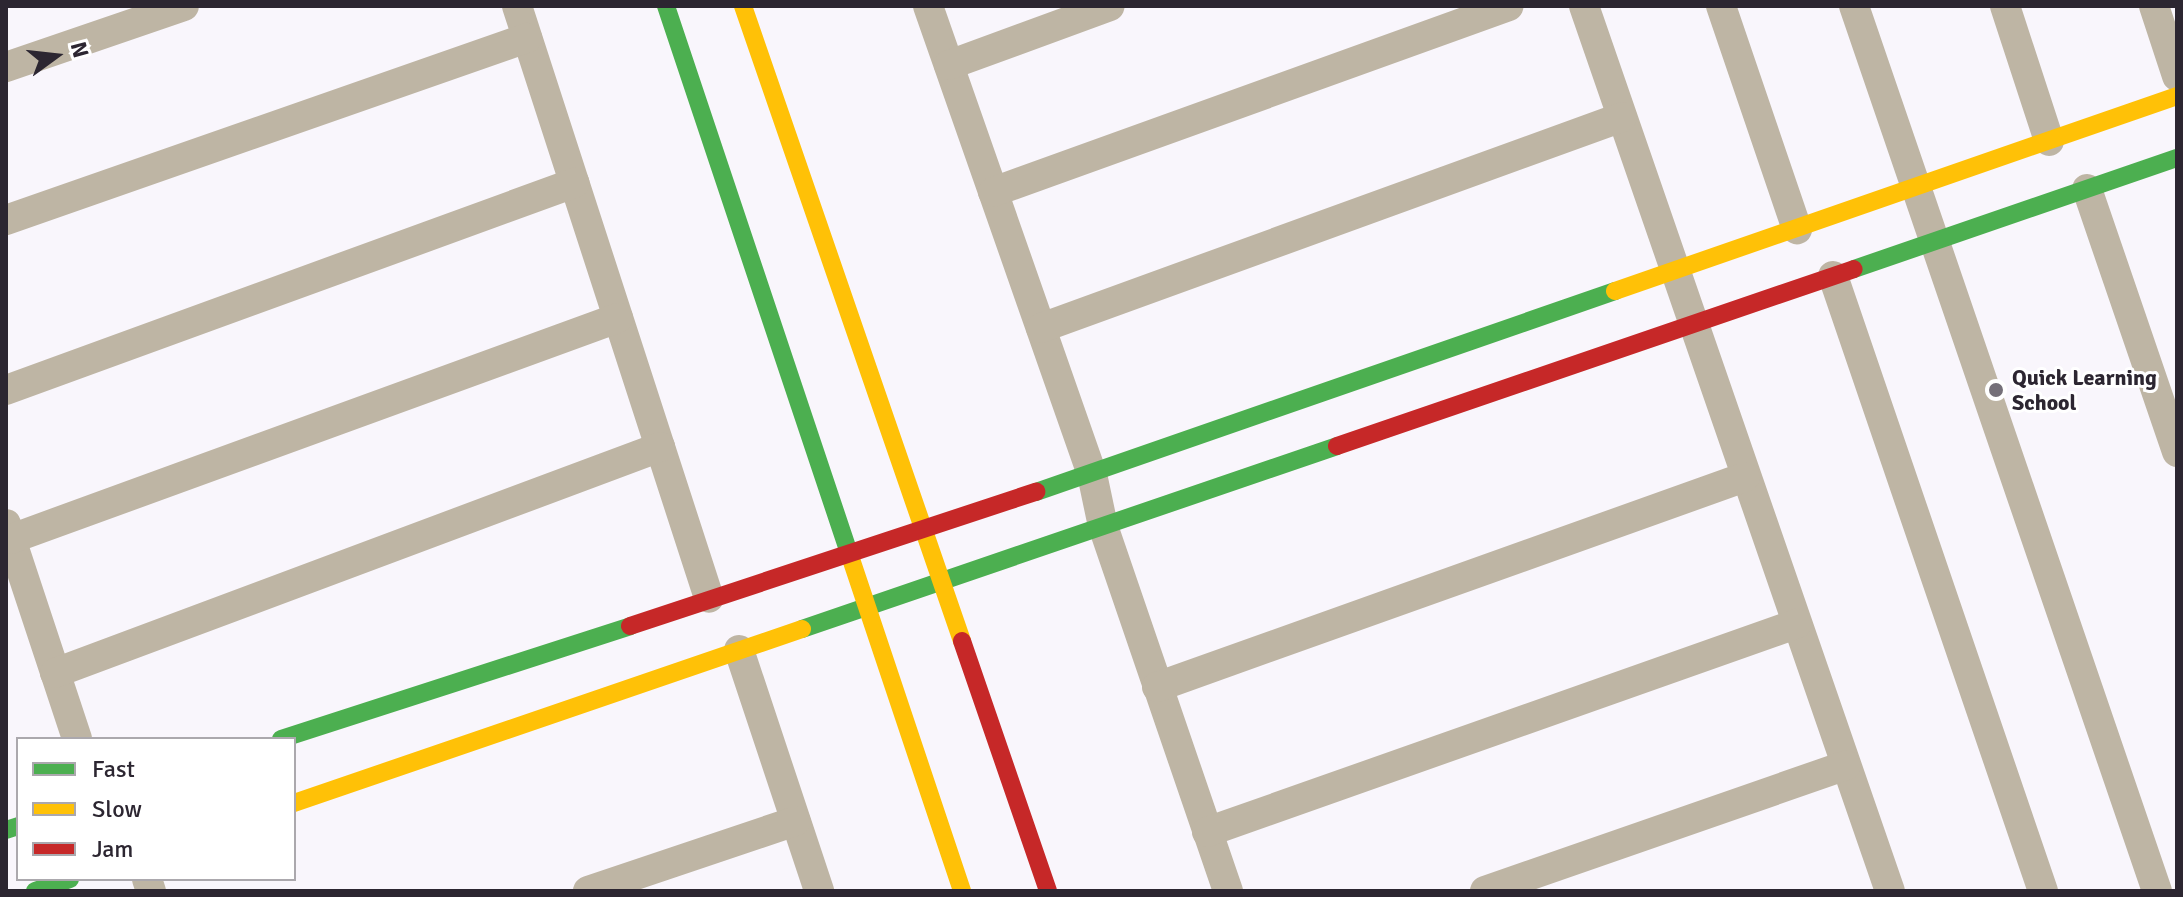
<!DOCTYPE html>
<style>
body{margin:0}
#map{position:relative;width:2183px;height:897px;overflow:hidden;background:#f9f6fc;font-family:Signika,sans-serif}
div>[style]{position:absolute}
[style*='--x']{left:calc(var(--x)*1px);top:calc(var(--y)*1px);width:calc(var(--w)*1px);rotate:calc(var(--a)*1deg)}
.street>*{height:30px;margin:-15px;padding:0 15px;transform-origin:15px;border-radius:15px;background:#beb5a4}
.fast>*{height:18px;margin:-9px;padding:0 9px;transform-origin:9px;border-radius:9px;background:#4caf50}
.slow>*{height:18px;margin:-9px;padding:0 9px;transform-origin:9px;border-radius:9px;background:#ffc107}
.jam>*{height:18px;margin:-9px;padding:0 9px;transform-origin:9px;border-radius:9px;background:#c62828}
.dots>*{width:22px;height:22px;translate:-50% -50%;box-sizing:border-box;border:4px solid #fff;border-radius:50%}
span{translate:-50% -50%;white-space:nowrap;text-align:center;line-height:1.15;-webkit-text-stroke:6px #fff;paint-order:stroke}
.poi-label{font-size:22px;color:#2c2631;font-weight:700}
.left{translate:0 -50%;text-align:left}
.frame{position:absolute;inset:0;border:8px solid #2c2631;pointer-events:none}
.legend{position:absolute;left:16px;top:737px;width:280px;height:144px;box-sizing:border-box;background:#fff;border:2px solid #aba8ad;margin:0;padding:10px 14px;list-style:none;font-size:24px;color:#2c2631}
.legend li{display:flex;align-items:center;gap:16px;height:40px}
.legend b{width:40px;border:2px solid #aba8ad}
.north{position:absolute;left:16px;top:16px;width:80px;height:80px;-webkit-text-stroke:6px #fff;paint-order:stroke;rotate:75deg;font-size:22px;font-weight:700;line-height:32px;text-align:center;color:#2c2631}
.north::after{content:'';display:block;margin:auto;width:28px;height:36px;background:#2c2631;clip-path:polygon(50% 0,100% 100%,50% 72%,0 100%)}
</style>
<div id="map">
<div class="street">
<i style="--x:517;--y:6;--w:622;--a:72.03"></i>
<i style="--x:928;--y:6;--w:496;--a:70.7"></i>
<i style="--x:1092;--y:474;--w:53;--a:78.1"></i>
<i style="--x:1103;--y:526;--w:386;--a:71.1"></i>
<i style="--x:1584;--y:6;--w:936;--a:70.93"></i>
<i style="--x:1721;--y:6;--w:236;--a:71.2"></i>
<i style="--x:1854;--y:6;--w:935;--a:71.1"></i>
<i style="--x:2005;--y:6;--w:142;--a:71.9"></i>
<i style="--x:2154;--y:6;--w:74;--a:71.8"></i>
<i style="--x:949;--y:65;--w:171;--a:-20.1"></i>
<i style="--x:6;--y:67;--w:188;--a:-18.9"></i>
<i style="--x:2087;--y:189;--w:278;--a:71.1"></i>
<i style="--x:993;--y:192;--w:548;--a:-19.82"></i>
<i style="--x:6;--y:220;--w:552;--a:-19.26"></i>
<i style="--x:1833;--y:276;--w:650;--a:71.15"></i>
<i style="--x:1041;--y:328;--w:618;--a:-19.96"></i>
<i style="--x:6;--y:390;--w:605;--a:-20.02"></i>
<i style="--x:6;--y:524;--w:226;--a:71.7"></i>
<i style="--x:11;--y:539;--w:646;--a:-20.01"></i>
<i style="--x:739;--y:650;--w:254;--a:71.6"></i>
<i style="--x:55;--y:673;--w:646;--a:-20.48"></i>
<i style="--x:1157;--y:687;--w:624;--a:-19.65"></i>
<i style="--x:1207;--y:832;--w:625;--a:-19.45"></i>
<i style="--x:147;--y:879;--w:13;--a:72"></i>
<i style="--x:588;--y:891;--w:219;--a:-18.6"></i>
<i style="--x:1485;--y:891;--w:382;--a:-19.2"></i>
</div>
<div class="fast">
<i style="--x:666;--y:6;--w:583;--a:71.5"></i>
<i style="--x:1854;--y:269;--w:342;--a:-19"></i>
<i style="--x:1036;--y:492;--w:613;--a:-19.14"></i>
<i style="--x:802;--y:629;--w:565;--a:-18.88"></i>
<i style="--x:281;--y:739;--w:367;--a:-17.9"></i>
<i style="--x:6;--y:830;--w:13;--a:-18"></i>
<i style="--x:35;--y:891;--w:37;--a:-19"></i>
</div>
<div class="slow">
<i style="--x:743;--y:6;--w:672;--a:70.97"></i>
<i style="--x:1615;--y:291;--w:595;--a:-19.14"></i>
<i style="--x:851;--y:559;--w:350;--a:71.5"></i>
<i style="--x:294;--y:803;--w:537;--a:-18.91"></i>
</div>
<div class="jam">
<i style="--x:1337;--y:446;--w:546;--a:-18.9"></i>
<i style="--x:630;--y:626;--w:428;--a:-18.3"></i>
<i style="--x:962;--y:641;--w:264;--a:71"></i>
</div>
<div class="dots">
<i style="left:1996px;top:390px;background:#746f78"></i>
</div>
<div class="poi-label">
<span class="left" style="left:2012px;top:390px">Quick Learning<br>School</span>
</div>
<div class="frame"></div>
<ul class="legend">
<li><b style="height:10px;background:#4caf50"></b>Fast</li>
<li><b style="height:10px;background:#ffc107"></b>Slow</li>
<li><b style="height:10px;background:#c62828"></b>Jam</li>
</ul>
<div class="north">N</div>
</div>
